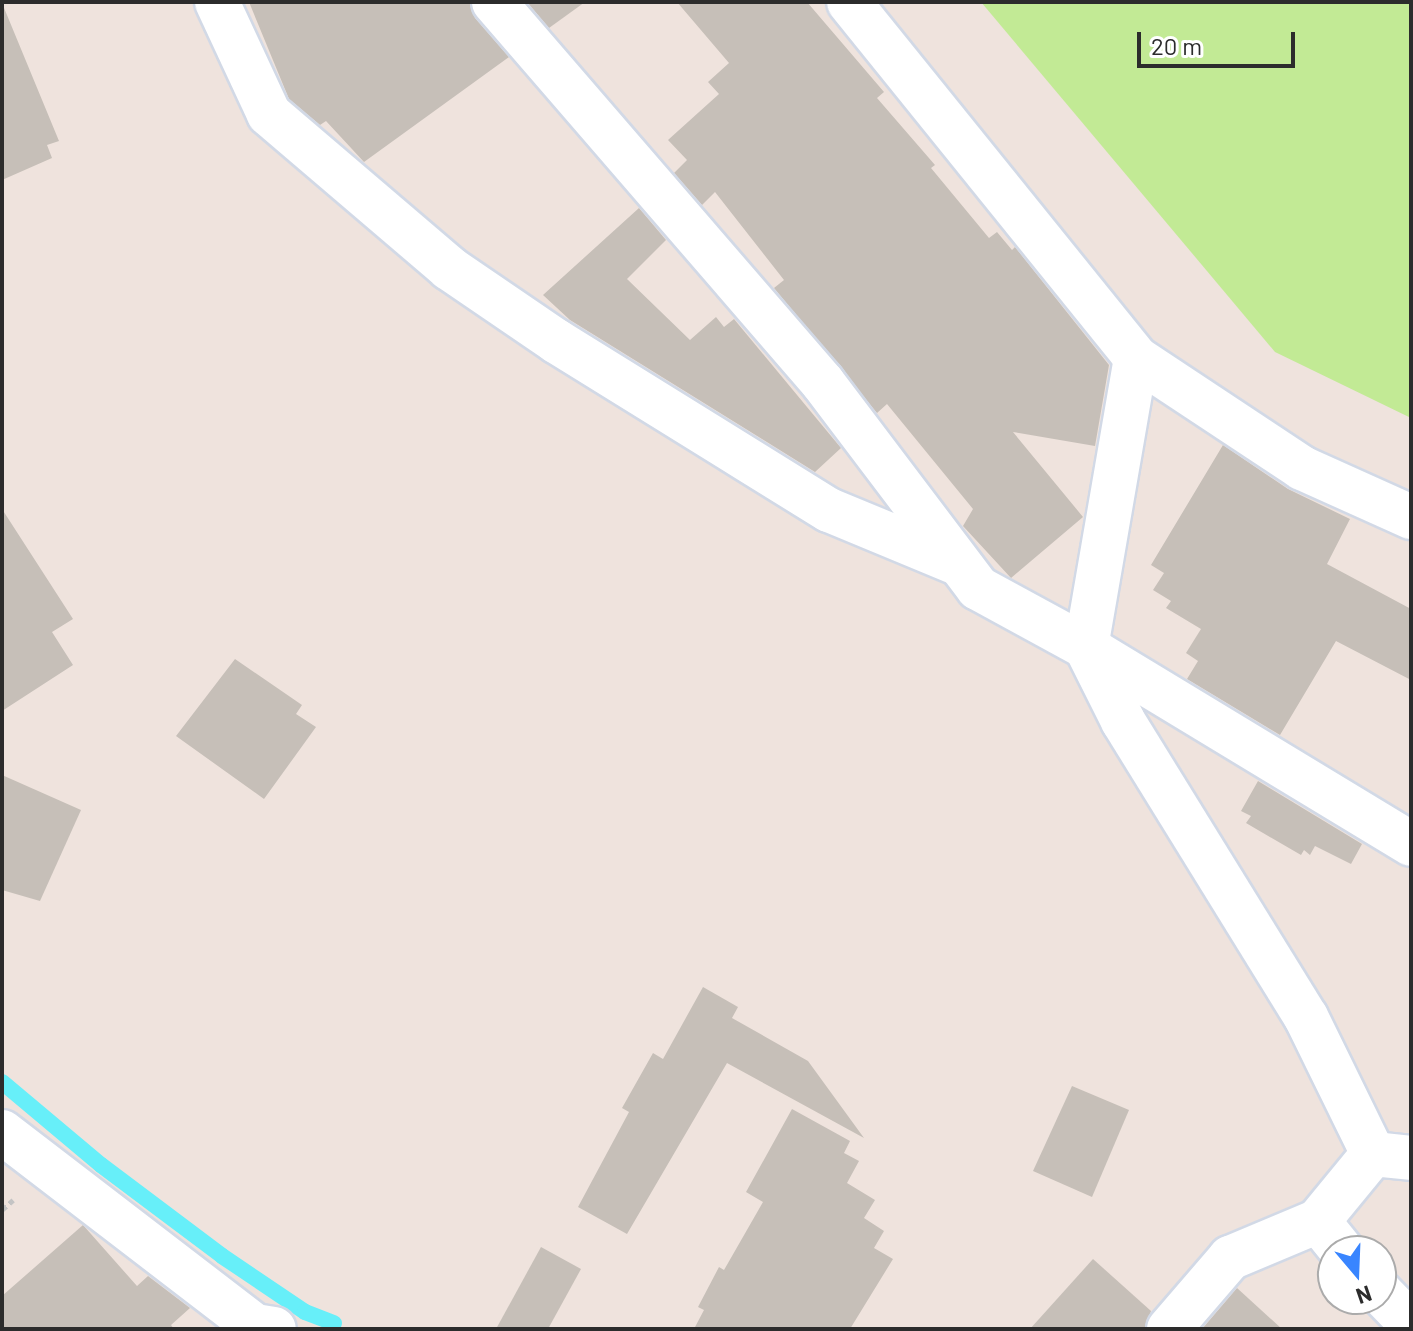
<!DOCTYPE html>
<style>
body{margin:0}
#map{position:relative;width:1413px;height:1331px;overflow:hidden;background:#efe3dd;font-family:Barlow,sans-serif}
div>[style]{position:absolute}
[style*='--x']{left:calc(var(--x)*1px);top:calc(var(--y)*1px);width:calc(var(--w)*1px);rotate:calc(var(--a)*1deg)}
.green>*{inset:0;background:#c2ea95}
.stream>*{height:16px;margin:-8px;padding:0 8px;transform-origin:8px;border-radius:8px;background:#67eff9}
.building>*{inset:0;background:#c6bfb8}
.path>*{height:5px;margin-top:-2.5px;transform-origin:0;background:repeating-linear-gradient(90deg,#c4c4c4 0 6px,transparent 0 10px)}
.roads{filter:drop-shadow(2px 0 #d2d9e6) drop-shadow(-2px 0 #d2d9e6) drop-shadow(0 2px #d2d9e6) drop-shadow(0 -2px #d2d9e6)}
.minor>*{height:44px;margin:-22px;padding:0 22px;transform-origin:22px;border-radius:22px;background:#fff}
span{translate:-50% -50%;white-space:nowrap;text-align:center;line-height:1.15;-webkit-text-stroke:8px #fff;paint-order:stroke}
.frame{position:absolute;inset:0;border:4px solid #2c2c2c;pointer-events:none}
.north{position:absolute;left:1317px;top:1235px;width:80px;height:80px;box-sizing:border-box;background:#fff;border:2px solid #ababab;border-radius:50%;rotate:161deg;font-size:22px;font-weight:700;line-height:32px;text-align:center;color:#2c2c2c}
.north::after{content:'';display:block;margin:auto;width:28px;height:36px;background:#3985ff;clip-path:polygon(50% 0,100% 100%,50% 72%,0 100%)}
.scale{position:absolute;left:1137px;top:32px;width:158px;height:36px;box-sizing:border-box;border:4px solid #2c2c2c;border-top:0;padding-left:10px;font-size:24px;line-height:28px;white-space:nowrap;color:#2c2c2c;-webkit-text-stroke:6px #fff;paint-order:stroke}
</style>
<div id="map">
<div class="green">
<i style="clip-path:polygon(981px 2px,1411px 2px,1411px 418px,1275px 352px)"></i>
</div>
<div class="stream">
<i style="--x:2;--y:1082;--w:129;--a:40"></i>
<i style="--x:101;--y:1165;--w:151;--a:36.9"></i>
<i style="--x:222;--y:1256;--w:100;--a:34"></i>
<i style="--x:305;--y:1312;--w:31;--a:21"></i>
</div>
<div class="building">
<i style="clip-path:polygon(249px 2px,470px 2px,475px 18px,509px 57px,364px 162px,326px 121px,320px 125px,289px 99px)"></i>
<i style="clip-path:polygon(527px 2px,585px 2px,549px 28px)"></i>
<i style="clip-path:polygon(677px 2px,807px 2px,884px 92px,877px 98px,935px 165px,931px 168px,989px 238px,997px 232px,1012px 250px,1015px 247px,1109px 365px,1095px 446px,1013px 432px,1083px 517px,1011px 578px,963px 526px,973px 509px,887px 404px,877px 413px,774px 288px,784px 280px,715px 192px,702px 205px,674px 173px,687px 160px,668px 140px,719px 94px,708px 82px,729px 63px)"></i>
<i style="clip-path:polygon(2px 3px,59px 141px,47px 145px,52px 158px,2px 180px)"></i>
<i style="clip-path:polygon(639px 208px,666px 240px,627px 279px,690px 340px,716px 317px,724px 327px,734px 319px,841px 448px,815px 472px,570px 320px,543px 295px)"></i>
<i style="clip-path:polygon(1223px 445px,1288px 489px,1350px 519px,1327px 564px,1411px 609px,1411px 680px,1336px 641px,1280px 735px,1187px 679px,1198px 661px,1186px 653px,1201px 629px,1166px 608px,1171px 601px,1153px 590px,1164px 573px,1151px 565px)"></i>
<i style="clip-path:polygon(2px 509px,73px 619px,52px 632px,73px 665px,2px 711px)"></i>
<i style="clip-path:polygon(235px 659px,302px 705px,296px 714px,316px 727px,264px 799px,176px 736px)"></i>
<i style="clip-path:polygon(2px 775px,81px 810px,40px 901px,2px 890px)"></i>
<i style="clip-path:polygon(1258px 781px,1362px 844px,1351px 864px,1315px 846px,1310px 855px,1304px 850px,1301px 855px,1246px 823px,1251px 816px,1241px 811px)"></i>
<i style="clip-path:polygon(703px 987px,738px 1007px,732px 1018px,808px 1061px,864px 1138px,727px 1063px,627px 1234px,578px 1207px,629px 1112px,622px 1108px,653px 1053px,663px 1059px)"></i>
<i style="clip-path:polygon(1072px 1086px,1129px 1110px,1092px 1197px,1033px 1171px)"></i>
<i style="clip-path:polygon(792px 1109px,850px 1141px,844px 1153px,859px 1161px,847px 1183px,875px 1200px,864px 1218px,884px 1231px,874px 1248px,893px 1259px,850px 1329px,694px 1329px,704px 1310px,698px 1307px,719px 1267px,724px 1270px,763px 1202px,746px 1192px)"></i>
<i style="clip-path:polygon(83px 1225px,137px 1286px,148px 1276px,190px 1308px,171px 1325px,174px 1329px,2px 1329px,2px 1296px)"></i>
<i style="clip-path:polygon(541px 1247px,581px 1269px,548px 1329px,496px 1329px)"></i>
<i style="clip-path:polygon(1093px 1259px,1151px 1311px,1145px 1329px,1030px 1329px)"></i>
<i style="clip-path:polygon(1237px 1288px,1282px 1329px,1202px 1329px)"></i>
</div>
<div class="path">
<i style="--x:2;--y:1210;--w:15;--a:-42"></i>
</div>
<div class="roads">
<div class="minor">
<i style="--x:217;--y:2;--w:123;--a:65.1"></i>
<i style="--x:269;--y:114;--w:237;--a:40.5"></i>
<i style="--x:449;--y:268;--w:130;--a:34.3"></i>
<i style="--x:556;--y:341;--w:321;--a:31.8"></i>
<i style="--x:829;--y:510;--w:139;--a:22.5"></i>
<i style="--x:494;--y:2;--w:503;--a:49.19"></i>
<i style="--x:823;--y:383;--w:257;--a:52.9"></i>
<i style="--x:978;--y:588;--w:123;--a:28.6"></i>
<i style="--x:1086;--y:647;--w:380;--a:31.2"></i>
<i style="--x:849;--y:2;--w:457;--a:51.1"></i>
<i style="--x:1136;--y:358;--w:199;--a:33.5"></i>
<i style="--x:1302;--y:468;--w:120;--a:24.2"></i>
<i style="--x:1136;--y:358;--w:293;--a:99.8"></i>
<i style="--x:1086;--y:647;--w:83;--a:63.4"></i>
<i style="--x:1123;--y:721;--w:348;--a:58.3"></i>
<i style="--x:1306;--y:1017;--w:153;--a:63.9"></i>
<i style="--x:2;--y:1132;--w:319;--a:37.5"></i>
<i style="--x:255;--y:1326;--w:19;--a:9"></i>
<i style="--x:1373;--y:1154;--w:38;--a:6"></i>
<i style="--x:1318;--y:1221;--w:38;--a:51"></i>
<i style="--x:1381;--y:1293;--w:43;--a:45.9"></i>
<i style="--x:1169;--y:1329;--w:94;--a:-49.3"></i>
<i style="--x:1230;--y:1258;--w:95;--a:-22.8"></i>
<i style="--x:1318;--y:1221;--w:87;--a:-50.6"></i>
</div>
</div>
<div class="frame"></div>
<div class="north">N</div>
<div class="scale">20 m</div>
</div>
